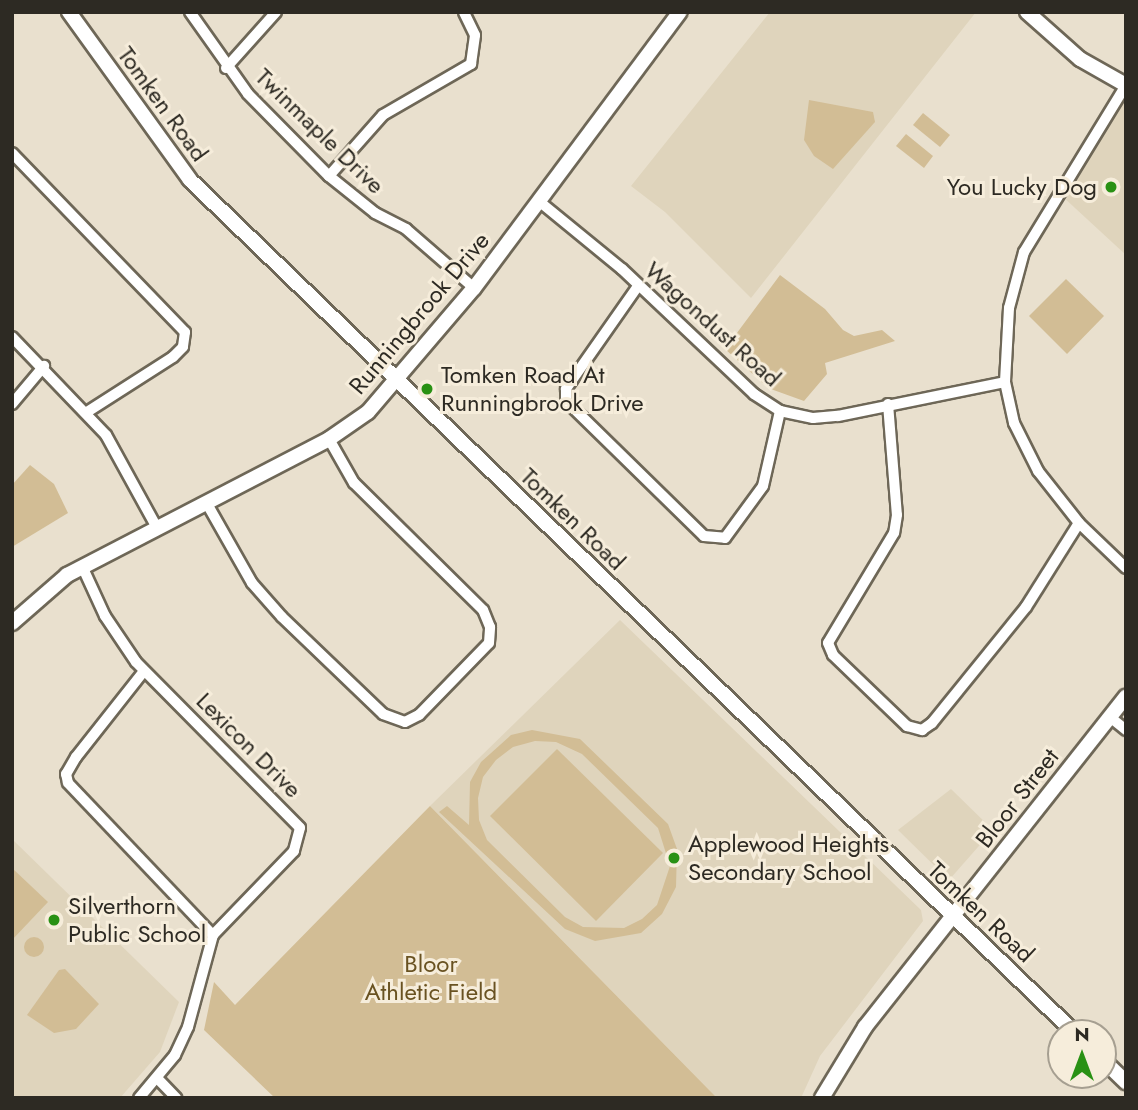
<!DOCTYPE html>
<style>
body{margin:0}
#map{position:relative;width:1138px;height:1110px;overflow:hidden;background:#e9e0ce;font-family:Jost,sans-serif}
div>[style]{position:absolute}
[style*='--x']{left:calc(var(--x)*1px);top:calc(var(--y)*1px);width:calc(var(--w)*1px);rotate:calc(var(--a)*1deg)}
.built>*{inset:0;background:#dfd4bc}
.green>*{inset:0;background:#d2bd95}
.round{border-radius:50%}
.roads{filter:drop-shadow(2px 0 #6e6757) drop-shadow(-2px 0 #6e6757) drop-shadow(0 2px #6e6757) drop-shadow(0 -2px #6e6757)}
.street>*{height:10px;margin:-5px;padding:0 5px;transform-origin:5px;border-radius:5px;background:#fff}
.secondary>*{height:14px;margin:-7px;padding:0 7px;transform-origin:7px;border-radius:7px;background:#fff}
.dots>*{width:19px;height:19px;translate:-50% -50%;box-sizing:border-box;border:4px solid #f6eddb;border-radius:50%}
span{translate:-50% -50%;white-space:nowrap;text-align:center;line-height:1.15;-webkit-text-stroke:6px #f6eddb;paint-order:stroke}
.street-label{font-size:24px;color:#2d2a23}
.poi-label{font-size:24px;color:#2d2a23}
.right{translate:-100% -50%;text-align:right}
.left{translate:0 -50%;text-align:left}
.park-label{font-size:24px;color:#695221}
.frame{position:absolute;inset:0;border:14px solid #2d2a23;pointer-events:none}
.north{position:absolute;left:1047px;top:1019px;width:70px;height:70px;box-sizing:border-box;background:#f6eddb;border:2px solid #a69f91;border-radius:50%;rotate:0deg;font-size:19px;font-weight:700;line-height:28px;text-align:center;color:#2d2a23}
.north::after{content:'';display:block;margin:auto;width:24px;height:32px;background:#299114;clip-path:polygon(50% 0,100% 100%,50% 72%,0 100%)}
</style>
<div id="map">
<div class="built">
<i style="clip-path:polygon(770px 12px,976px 12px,751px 298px,665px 212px,631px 186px)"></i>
<i style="clip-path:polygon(1125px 100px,1126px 100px,1126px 255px,1062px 196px)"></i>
<i style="clip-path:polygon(620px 620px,921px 910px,923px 921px,820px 1056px,801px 1098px,717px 1098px,430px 806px)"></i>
<i style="clip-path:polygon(951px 789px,993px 830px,949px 880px,898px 830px)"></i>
<i style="clip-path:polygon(12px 839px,179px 1002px,160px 1052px,120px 1098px,12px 1098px)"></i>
</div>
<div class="green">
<i style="clip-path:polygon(809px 100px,873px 112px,875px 122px,833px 169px,814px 156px,804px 140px)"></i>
<i style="clip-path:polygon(923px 113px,950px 135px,940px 147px,913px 125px)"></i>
<i style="clip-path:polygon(906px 134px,933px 156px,924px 168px,896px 146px)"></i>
<i style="clip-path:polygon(780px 275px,825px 309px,843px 330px,854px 336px,882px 330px,895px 341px,825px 363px,827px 374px,804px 401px,768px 388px,725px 349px)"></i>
<i style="clip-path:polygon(1066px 279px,1104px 316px,1067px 354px,1029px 316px)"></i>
<i style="clip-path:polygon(30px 465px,54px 484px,68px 513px,12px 547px,12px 485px)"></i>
<i style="clip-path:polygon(evenodd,532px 730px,580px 739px,668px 824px,677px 849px,676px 887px,662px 914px,641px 933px,595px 941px,565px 929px,439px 812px,447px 806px,469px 825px,470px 782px,481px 762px,511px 735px,532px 730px,535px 741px,556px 742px,582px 754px,658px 828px,670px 866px,657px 905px,642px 919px,624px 928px,583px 927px,565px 917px,487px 840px,479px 820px,478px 798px,483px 777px,496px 760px,513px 747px,535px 741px)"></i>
<i style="clip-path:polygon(557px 749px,663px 853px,596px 921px,490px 816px)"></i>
<i style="clip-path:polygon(430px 806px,717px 1098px,275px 1098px,204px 1030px,214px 982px,235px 1005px)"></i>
<i style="clip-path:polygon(12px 868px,48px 902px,12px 940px)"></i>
<i class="round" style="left:24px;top:937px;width:20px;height:20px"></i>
<i style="clip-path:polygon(65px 969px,99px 1004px,76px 1029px,54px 1033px,27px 1015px,59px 970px)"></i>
</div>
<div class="roads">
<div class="street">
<i style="--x:190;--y:12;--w:100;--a:54.7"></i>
<i style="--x:248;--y:94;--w:115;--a:45.4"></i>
<i style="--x:329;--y:176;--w:59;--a:38.8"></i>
<i style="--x:375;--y:213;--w:35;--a:27"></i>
<i style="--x:406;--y:229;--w:90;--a:40.9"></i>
<i style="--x:226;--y:68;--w:75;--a:-48.2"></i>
<i style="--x:1126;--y:85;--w:196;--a:121.4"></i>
<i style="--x:1024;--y:252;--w:58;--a:105"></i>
<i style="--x:1009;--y:308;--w:74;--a:93.1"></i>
<i style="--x:1005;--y:382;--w:42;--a:77.6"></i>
<i style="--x:1014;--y:423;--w:54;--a:63.4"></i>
<i style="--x:1038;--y:471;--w:66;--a:51.7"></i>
<i style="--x:1079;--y:523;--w:65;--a:43.8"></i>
<i style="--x:12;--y:153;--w:249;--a:46"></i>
<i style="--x:185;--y:332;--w:15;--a:98"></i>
<i style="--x:183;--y:347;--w:14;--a:135"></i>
<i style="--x:173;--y:357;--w:102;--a:147.4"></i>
<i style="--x:329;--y:176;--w:81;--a:-48.5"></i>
<i style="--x:383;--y:115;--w:102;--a:-30.1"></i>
<i style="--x:471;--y:64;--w:29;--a:-82"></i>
<i style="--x:475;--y:35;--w:25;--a:-116"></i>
<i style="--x:540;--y:202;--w:106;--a:39.3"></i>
<i style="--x:622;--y:269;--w:182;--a:43.4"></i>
<i style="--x:754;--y:394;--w:31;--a:33"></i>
<i style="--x:780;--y:411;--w:34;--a:12"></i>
<i style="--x:813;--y:418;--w:25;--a:-5"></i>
<i style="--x:838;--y:416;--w:170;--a:-11.5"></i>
<i style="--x:638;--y:286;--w:126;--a:125"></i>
<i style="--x:566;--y:389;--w:12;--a:90"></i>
<i style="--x:566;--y:401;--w:193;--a:44.4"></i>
<i style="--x:704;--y:536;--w:21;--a:5"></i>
<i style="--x:725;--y:538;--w:64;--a:-53.8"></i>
<i style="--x:763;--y:486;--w:77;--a:-77.2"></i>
<i style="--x:12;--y:337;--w:136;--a:46.2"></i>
<i style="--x:106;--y:435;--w:104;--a:61.2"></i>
<i style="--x:12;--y:404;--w:50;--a:-49.9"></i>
<i style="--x:888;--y:404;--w:111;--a:85.4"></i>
<i style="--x:897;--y:515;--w:18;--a:99"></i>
<i style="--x:894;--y:533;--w:128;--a:121"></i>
<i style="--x:828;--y:643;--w:13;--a:67"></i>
<i style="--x:833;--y:655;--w:103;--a:43.8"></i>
<i style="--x:907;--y:726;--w:16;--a:15"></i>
<i style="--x:922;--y:730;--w:12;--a:-35"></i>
<i style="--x:932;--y:723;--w:149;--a:-51"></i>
<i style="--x:1026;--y:607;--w:99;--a:-57.8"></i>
<i style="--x:206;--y:502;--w:93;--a:60.4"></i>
<i style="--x:252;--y:583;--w:45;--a:48.6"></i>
<i style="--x:282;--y:617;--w:140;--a:43.8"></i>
<i style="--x:383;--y:714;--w:23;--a:20"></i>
<i style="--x:405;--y:722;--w:16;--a:-27"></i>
<i style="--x:419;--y:715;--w:100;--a:-45.8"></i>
<i style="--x:489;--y:643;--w:16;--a:-86"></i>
<i style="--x:490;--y:627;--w:18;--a:-112"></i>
<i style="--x:483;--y:610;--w:181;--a:-135.4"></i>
<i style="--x:354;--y:483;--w:51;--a:-119.6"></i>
<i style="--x:82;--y:566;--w:55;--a:65.3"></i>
<i style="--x:105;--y:616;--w:55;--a:56"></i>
<i style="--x:136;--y:662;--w:233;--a:45.3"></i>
<i style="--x:300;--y:828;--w:24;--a:105"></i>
<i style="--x:294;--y:851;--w:117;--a:134"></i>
<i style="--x:213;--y:935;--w:95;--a:105.2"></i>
<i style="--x:188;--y:1027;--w:31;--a:115"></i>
<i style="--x:175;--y:1055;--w:56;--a:129.9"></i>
<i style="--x:144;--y:671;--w:110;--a:128.3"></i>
<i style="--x:76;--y:757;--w:20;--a:120"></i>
<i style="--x:66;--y:774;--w:9;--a:77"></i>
<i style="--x:68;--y:783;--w:210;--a:46.4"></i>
<i style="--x:1110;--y:717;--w:21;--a:39"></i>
<i style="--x:157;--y:1078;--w:28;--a:46"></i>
</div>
<div class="secondary">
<i style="--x:69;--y:12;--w:207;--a:54.2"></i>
<i style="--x:190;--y:180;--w:1229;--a:43.95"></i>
<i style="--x:1027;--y:12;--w:71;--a:41.6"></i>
<i style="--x:1080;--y:59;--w:53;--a:29.5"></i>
<i style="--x:12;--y:623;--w:73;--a:-41.1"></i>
<i style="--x:67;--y:575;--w:295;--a:-27.4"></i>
<i style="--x:329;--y:439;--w:47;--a:-34.7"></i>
<i style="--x:368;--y:412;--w:163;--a:-49.5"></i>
<i style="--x:474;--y:288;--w:344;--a:-53.3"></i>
<i style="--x:1103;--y:1060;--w:32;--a:44"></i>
<i style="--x:822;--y:1098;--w:83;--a:-58.8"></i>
<i style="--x:865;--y:1027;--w:421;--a:-51.7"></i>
</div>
</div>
<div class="dots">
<i style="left:1111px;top:187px;background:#299114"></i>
<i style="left:427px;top:389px;background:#299114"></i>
<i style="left:674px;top:858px;background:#299114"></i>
<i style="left:54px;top:920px;background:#299114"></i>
</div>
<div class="street-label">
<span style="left:163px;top:104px;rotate:54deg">Tomken Road</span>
<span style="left:320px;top:131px;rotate:44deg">Twinmaple Drive</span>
<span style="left:419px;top:313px;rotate:-50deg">Runningbrook Drive</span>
<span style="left:713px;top:324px;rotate:42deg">Wagondust Road</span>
<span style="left:573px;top:519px;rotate:44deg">Tomken Road</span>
<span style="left:249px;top:745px;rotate:45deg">Lexicon Drive</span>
<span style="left:1017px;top:798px;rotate:-52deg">Bloor Street</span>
<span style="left:981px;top:912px;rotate:43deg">Tomken Road</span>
</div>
<div class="poi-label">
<span class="right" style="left:1097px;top:187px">You Lucky Dog</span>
<span class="left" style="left:441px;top:389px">Tomken Road At<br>Runningbrook Drive</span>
<span class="left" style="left:688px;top:858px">Applewood Heights<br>Secondary School</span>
<span class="left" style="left:68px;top:920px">Silverthorn<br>Public School</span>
</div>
<div class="park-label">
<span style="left:431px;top:978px">Bloor<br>Athletic Field</span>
</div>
<div class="frame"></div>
<div class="north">N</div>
</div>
